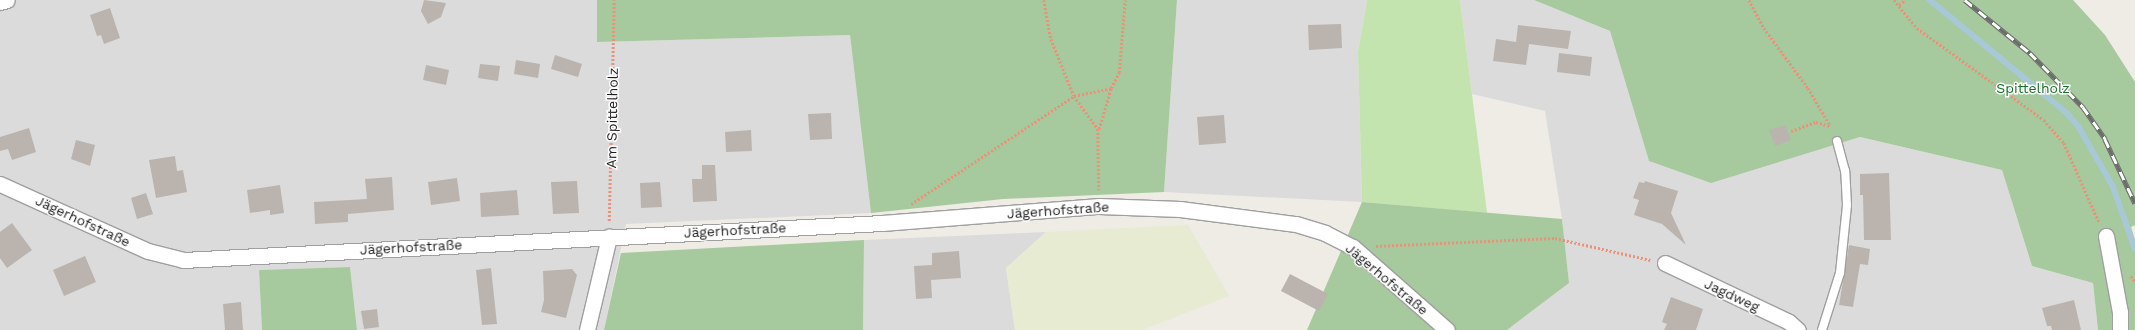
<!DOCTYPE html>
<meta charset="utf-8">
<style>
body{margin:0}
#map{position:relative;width:2135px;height:330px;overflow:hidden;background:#eeece5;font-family:"Work Sans",sans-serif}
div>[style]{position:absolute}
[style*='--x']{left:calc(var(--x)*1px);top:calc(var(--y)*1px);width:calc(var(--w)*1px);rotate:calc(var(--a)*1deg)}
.residential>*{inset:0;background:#dcdbdb}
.farmland>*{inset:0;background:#e6ebd2}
.grass>*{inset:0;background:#c3e3af}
.forest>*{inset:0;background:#a6c99e}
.stream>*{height:5.5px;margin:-2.75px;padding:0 2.75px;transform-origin:2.75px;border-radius:2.75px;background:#a9c8d7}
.building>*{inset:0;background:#bbb4ae}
.path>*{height:2.5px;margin-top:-1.25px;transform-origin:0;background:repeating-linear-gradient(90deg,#ec9078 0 2px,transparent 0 4px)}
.roads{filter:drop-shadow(1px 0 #9f9f9f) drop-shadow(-1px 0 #9f9f9f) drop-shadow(0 1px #9f9f9f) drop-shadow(0 -1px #9f9f9f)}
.service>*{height:8px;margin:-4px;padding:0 4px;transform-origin:4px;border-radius:4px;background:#fff}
.minor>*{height:15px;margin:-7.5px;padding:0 7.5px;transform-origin:7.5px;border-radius:7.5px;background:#fff}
.rail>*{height:4.5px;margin-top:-2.25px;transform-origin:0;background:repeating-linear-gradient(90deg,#fff 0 9px,#6c6c6c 0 18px);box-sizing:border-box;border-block:1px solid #6c6c6c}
span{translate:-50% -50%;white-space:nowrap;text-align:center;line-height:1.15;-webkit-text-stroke:3px #fff;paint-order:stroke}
.park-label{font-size:14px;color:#167128}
.street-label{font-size:14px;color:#1e1e1e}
</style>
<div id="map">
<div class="residential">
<i style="clip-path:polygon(0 0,597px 0,597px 42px,850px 35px,871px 213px,626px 224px,604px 330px,357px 330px,350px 267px,259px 270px,262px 330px,0 330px)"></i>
<i style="clip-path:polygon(1177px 0,1367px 0,1358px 52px,1362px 202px,1164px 192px)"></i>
<i style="clip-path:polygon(1460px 0,1534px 0,1610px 31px,1649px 161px,1710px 182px,1860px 137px,2002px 170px,2032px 266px,2093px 283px,2098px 330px,1507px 330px,1569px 283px,1562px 219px,1545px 111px,1472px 94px)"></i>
<i style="clip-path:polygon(1046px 232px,1006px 268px,1015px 330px,863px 330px,864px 240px)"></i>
</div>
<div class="farmland">
<i style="clip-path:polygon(1188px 225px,1229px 296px,1142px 330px,1015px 330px,1006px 268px,1046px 232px)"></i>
</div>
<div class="grass">
<i style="clip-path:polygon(1367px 0,1460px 0,1487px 213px,1362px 202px,1358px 52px)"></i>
</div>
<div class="forest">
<i style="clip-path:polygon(597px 0,1177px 0,1164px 192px,1003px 199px,871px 213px,850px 35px,597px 42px)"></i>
<i style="clip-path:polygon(1534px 0,2073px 0,2105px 35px,2135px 82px,2135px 225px,2131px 227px,2135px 240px,2135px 330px,2098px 330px,2093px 283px,2032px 266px,2002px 170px,1860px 137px,1711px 183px,1649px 161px,1610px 31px)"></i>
<i style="clip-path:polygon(1362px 202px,1562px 219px,1569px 283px,1507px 330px,1307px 330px)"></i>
<i style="clip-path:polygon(864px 240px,863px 330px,604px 330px,621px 253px)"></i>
<i style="clip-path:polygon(350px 267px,357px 330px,262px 330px,259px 270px)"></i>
</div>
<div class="stream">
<i style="--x:1930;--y:0;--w:178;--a:39.5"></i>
<i style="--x:2067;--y:113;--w:18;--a:49"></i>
<i style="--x:2079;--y:127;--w:68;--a:60"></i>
<i style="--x:2113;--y:186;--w:66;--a:70.5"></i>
</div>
<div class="building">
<i style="clip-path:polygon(424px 0,446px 3px,441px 17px,428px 24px,421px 11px)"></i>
<i style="clip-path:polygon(110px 8px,120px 38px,104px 44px,101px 35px,97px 36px,90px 15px)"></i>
<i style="clip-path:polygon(1341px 24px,1342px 48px,1309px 50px,1308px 25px)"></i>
<i style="clip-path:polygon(1518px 25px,1571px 31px,1568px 49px,1529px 44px,1526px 65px,1493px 61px,1496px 39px,1516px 42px)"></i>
<i style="clip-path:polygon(1559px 53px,1592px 57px,1590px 76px,1557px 72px)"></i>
<i style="clip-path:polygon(555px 55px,582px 64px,578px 77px,551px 69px)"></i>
<i style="clip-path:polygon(516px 60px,540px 64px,538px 78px,514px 74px)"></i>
<i style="clip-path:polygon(480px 64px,500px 66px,498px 81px,478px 78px)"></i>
<i style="clip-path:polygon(426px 65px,449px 70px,446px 85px,423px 80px)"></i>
<i style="clip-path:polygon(831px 113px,832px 139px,810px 140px,808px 114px)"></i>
<i style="clip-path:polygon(1224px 115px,1226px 143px,1199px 145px,1197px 117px)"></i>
<i style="clip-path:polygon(1785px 125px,1791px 140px,1775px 146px,1769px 130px)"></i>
<i style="clip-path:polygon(29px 128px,36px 152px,12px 160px,8px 149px,0 151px,0 137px)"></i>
<i style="clip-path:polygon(751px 130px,752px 151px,726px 152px,725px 132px)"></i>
<i style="clip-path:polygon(76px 140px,95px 145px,90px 166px,71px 159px)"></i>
<i style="clip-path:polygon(175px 156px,177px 171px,183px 170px,187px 192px,156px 198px,149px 160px)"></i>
<i style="clip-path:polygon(702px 165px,715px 165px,717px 201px,693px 202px,692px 179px,702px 179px)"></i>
<i style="clip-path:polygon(1889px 173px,1891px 240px,1864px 240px,1863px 195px,1860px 195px,1860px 174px)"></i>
<i style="clip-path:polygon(392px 177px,394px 210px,348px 214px,348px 222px,315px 224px,314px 202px,367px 199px,365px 179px)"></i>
<i style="clip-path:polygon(457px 178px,460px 201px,431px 205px,428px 182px)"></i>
<i style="clip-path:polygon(577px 181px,579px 213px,553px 214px,551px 182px)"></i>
<i style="clip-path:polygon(1645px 181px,1678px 191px,1671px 213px,1686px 245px,1662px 224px,1634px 215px,1639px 200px,1633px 198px,1639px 182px,1644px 183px)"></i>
<i style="clip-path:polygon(660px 182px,662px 207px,641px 208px,640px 183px)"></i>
<i style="clip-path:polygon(280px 185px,284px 213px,270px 215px,270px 210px,250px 213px,247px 190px)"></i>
<i style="clip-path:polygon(517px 190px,519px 215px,481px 217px,480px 193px)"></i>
<i style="clip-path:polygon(146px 193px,153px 214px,137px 219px,131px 198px)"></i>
<i style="clip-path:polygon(12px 223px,32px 250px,7px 268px,0 258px,0 232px)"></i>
<i style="clip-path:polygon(1849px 245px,1870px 249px,1868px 265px,1860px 264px,1853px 307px,1839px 305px)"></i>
<i style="clip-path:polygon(959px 251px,961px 278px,931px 280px,932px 298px,916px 299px,914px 266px,932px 265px,932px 253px)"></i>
<i style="clip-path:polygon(85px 256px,96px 282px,64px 296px,53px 270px)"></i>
<i style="clip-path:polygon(491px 268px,497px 324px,482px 325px,476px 270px)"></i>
<i style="clip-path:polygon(572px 269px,577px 275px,566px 318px,541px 312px,544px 300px,543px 271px)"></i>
<i style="clip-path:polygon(1290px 274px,1328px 294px,1319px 311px,1281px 291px)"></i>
<i style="clip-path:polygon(1671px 297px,1703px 309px,1696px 330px,1664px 330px,1667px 324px,1662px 322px)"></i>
<i style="clip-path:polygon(2074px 300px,2081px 330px,2052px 330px,2051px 326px,2047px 326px,2042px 308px)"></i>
<i style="clip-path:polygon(241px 302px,243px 330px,225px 330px,223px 304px)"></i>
<i style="clip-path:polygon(377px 309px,379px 327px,364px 329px,361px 311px)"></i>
</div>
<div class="path">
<i style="--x:1044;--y:0;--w:40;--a:80"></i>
<i style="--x:1051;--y:39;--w:61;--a:68"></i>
<i style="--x:1074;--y:96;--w:41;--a:54"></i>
<i style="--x:1098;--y:129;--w:61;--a:89.1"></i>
<i style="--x:1749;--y:0;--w:32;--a:62"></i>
<i style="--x:1764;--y:28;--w:74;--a:53.7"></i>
<i style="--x:1808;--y:88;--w:43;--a:59.3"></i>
<i style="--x:1894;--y:0;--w:36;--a:51"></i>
<i style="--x:1917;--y:28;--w:157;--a:35.9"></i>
<i style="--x:2044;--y:120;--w:30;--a:49"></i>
<i style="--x:2064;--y:143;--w:86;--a:66.1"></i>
<i style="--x:1899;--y:5;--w:8;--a:-40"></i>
<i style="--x:1099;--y:129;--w:43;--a:-73.7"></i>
<i style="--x:1111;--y:88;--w:17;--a:-62"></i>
<i style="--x:1119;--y:73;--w:73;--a:-85.3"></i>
<i style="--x:1791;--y:131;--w:27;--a:-20"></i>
<i style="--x:1816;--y:122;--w:15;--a:16"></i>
<i style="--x:911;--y:204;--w:196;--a:-33.5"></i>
<i style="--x:1074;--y:96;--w:38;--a:-12"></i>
<i style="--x:609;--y:221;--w:221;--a:-88.7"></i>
<i style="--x:1376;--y:246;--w:179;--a:-2.6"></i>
<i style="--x:1555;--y:238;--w:98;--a:13"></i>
<i style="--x:2131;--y:276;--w:7;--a:56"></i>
</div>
<div class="roads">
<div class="service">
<i style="--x:1822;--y:330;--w:60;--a:-72.5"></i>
<i style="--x:1840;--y:273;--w:68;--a:-84.1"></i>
<i style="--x:1847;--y:205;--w:34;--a:-93"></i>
<i style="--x:1845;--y:171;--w:31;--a:-105"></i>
</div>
<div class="minor">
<i style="--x:0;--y:2;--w:7;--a:-16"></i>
<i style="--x:0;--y:184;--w:162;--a:24.4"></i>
<i style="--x:148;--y:251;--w:36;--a:14"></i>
<i style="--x:183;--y:260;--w:700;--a:-3.03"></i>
<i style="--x:882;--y:223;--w:218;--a:-4.5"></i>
<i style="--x:1099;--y:206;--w:81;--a:2.1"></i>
<i style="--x:1180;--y:209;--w:117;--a:7.4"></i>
<i style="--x:1296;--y:224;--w:30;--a:17"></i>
<i style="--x:1325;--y:233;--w:31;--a:27"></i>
<i style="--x:1353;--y:247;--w:125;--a:41.4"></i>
<i style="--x:2106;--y:236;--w:77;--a:79.6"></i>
<i style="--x:2120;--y:312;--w:18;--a:90"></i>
<i style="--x:1665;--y:263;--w:137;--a:25.4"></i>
<i style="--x:1789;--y:322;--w:12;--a:42"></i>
<i style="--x:587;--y:330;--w:96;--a:-76.7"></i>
</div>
</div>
<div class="rail">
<i style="--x:1965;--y:0;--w:84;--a:39.2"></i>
<i style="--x:2030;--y:53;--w:76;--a:45.5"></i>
<i style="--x:2083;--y:107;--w:39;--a:55"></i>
<i style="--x:2105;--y:139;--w:71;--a:64.9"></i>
</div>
<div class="park-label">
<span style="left:2033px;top:88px">Spittelholz</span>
</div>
<div class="street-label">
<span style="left:612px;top:118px;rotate:-89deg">Am Spittelholz</span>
<span style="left:1058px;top:210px;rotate:-4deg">Jägerhofstraße</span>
<span style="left:83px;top:221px;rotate:25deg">Jägerhofstraße</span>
<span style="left:735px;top:230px;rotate:-3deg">Jägerhofstraße</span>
<span style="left:411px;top:247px;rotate:-3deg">Jägerhofstraße</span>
<span style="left:1387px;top:279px;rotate:40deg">Jägerhofstraße</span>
<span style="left:1732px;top:295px;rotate:25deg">Jagdweg</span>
</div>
</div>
